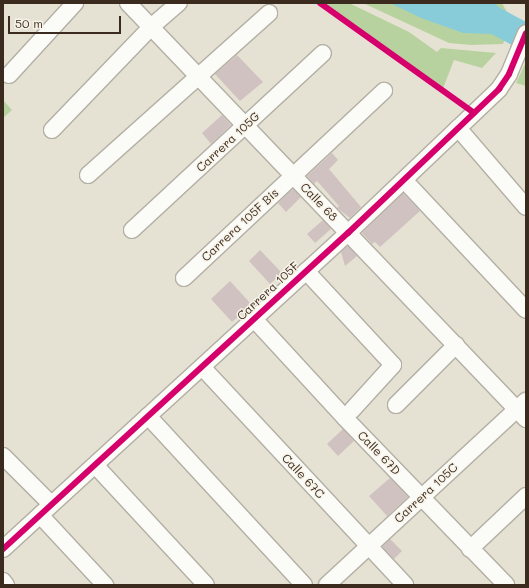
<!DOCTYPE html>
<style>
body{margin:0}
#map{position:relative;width:529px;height:588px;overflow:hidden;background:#e6e2d3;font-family:Mali,sans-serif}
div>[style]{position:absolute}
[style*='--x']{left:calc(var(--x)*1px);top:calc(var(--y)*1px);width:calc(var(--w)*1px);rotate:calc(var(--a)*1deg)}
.green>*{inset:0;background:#b8d29f}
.water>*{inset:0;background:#88ccda}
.river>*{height:27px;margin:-13.5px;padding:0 13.5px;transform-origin:13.5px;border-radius:13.5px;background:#88ccda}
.building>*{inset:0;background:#d0c2c0}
.roads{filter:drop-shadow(1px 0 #b3afa4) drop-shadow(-1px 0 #b3afa4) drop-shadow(0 1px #b3afa4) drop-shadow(0 -1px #b3afa4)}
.minor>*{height:16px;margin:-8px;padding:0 8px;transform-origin:8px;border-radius:8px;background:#fbfbf8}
.cycleway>*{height:6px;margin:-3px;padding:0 3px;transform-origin:3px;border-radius:3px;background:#d6006c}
span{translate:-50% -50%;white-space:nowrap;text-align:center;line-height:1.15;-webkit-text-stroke:3px #f7f3e8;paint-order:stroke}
.street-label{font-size:12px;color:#3b2a1e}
.frame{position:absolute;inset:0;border:4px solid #3b2a1e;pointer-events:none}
.scale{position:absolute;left:8px;top:16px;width:113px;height:18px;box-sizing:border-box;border:2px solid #3b2a1e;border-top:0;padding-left:5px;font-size:12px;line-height:14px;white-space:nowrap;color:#3b2a1e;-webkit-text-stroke:3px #f7f3e8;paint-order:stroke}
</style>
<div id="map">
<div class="green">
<i style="clip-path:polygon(321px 3px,349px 3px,409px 32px,437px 52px,441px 48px,496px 53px,482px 68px,454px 60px,442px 91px)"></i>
<i style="clip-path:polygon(363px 3px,502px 3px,512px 21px,503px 44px,471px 45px,449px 43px)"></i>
<i style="clip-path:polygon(525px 64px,526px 65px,526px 86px,516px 83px)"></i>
<i style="clip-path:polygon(3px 100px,12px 110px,3px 118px)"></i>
</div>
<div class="water">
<i style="clip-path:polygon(390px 3px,495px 3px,504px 13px,503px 24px,492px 34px,463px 33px,421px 18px)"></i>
</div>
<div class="river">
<i style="--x:463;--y:3;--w:72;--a:28.4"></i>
</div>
<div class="building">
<i style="clip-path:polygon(237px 55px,263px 82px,240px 101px,215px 74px)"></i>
<i style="clip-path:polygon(222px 115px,231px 125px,211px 144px,202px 133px)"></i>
<i style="clip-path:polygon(332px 153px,338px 160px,329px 169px,361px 207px,350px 218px,337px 208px,339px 206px,317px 181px,314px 184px,307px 176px)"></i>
<i style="clip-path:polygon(293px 189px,301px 197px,286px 212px,278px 203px)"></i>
<i style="clip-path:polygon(403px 193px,420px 211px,380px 247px,375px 242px,372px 244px,362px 233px)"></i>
<i style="clip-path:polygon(323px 220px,331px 229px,315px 243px,307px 234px)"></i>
<i style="clip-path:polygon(348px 246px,357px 256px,345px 266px,341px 252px)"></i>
<i style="clip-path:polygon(260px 250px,282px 273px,270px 284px,249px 261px)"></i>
<i style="clip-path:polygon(230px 281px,252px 305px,232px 322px,211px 299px)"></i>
<i style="clip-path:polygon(343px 429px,354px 441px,338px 456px,327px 444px)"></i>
<i style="clip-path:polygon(390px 478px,408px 497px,387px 516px,369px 496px)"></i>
<i style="clip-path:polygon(390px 539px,402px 551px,394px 559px,382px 547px)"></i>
</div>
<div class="roads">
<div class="minor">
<i style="--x:128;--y:3;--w:576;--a:46.27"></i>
<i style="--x:9;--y:75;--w:98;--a:-47.5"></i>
<i style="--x:458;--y:128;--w:104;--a:49.3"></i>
<i style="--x:52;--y:130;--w:143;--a:-46.1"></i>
<i style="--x:151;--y:27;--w:37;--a:-41"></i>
<i style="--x:88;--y:175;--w:243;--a:-41.8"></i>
<i style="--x:404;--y:180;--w:178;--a:46.8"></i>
<i style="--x:132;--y:230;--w:260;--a:-42.8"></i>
<i style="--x:306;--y:271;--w:128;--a:47.2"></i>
<i style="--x:393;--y:365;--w:61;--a:132.3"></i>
<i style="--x:184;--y:278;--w:274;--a:-43.1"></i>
<i style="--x:254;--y:319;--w:134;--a:47.4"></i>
<i style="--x:345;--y:418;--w:232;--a:46"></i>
<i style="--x:202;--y:367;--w:298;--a:47"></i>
<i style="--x:396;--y:405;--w:85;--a:-45"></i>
<i style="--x:148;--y:416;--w:230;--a:47.3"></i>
<i style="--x:3;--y:456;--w:68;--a:45"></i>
<i style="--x:95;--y:465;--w:163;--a:47.2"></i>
<i style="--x:40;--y:515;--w:96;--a:47.1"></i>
<i style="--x:3;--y:549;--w:468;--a:-42.5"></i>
<i style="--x:348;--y:233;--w:209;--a:-43.6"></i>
<i style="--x:499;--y:89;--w:18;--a:-56"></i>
<i style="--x:509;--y:74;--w:44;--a:-67.5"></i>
<i style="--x:470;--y:549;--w:77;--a:-43.4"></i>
<i style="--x:3;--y:581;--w:5;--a:53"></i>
<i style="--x:327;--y:585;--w:271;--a:-42.8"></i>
</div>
</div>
<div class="cycleway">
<i style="--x:320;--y:3;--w:189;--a:35.5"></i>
<i style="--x:3;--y:549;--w:468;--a:-42.5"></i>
<i style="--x:348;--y:233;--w:209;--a:-43.6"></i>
<i style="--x:499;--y:89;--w:18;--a:-56"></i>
<i style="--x:509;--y:74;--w:44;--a:-67.5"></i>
</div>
<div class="street-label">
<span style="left:228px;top:142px;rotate:-43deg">Carrera 105G</span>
<span style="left:319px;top:202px;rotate:46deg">Calle 68</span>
<span style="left:240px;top:225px;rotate:-43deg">Carrera 105F Bis</span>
<span style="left:268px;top:291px;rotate:-43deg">Carrera 105F</span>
<span style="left:379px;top:453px;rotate:46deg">Calle 67D</span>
<span style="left:303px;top:476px;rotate:47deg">Calle 67C</span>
<span style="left:426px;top:493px;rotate:-43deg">Carrera 105C</span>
</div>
<div class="frame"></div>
<div class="scale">50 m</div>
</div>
